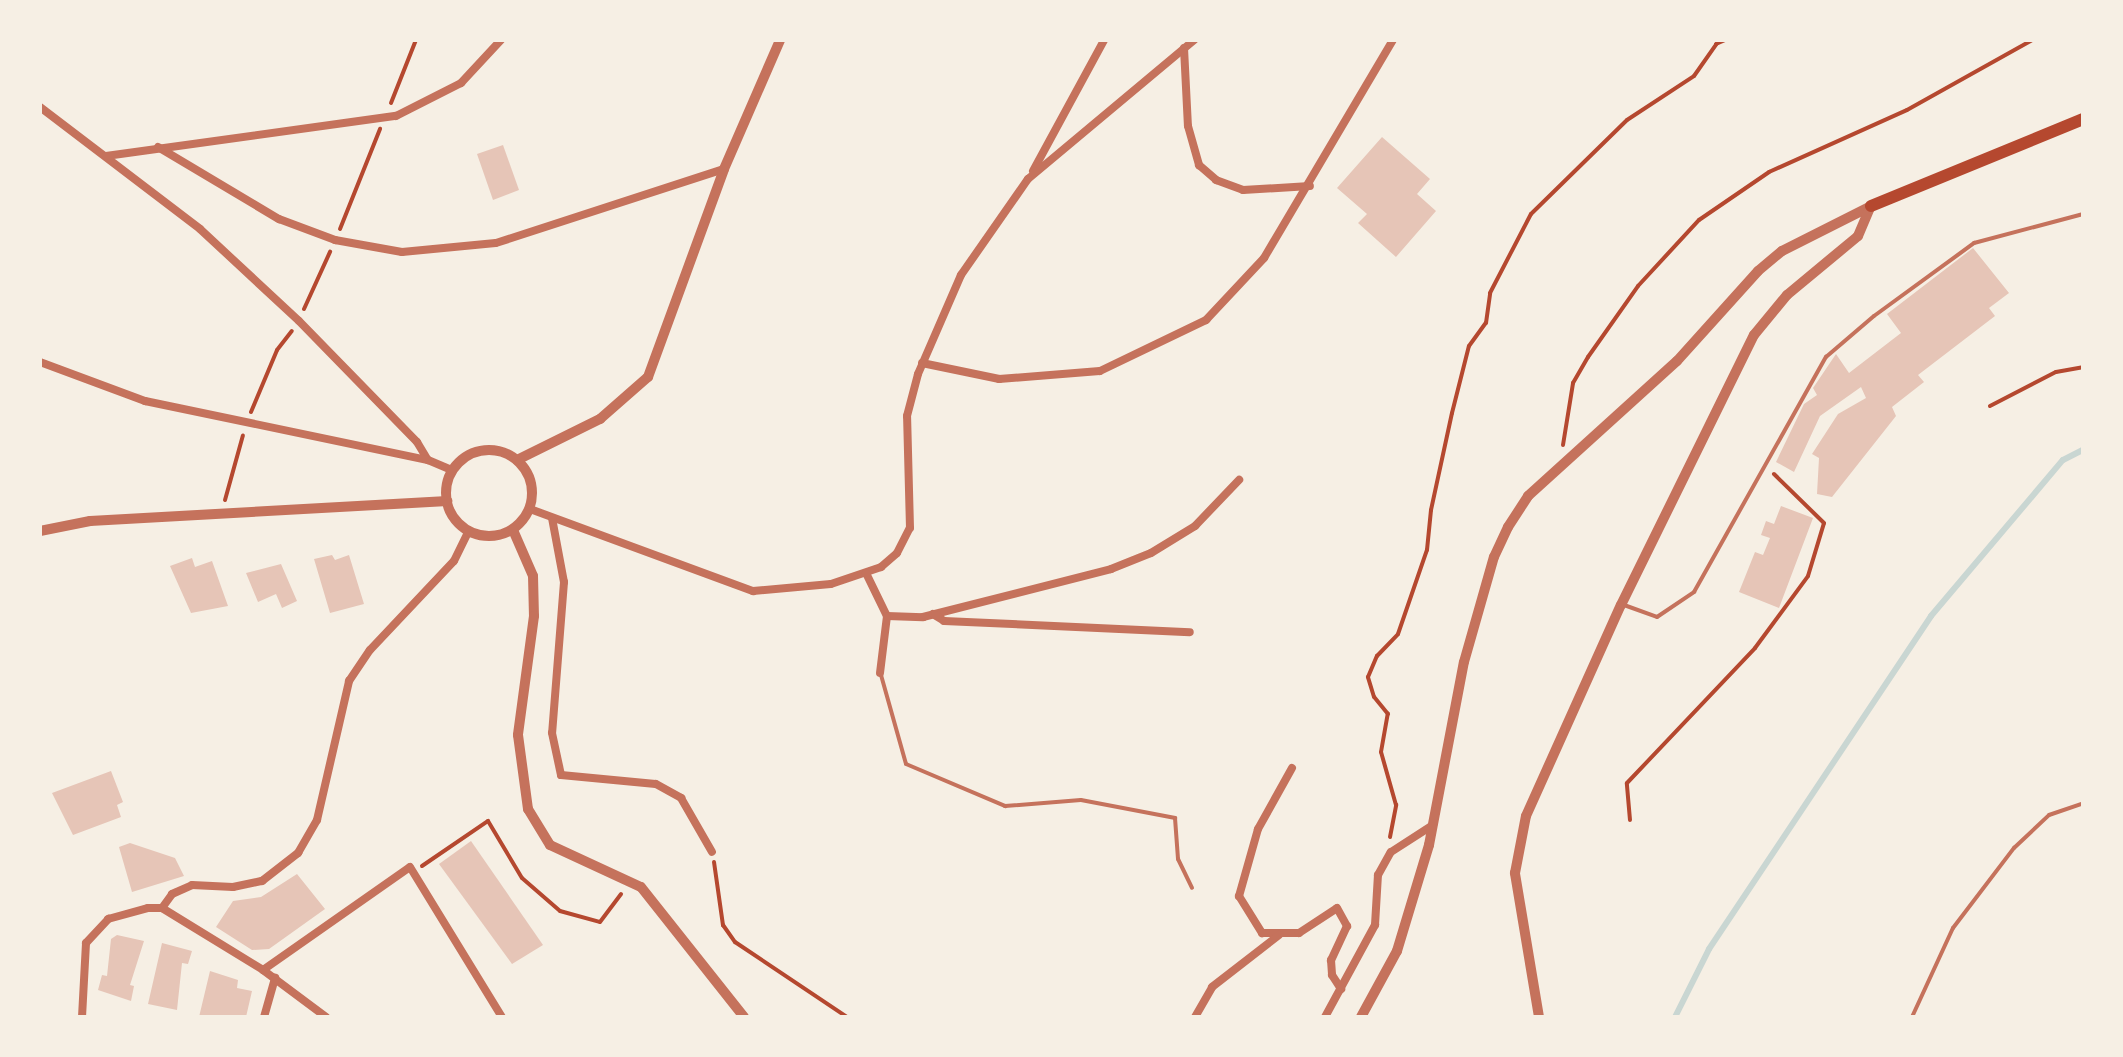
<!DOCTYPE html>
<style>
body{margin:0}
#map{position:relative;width:2123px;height:1057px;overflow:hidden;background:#f6efe4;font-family:Georgia,serif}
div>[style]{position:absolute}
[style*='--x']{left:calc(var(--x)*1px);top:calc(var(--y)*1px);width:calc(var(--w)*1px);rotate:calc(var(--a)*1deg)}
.stream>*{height:6px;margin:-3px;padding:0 3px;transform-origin:3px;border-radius:3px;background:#c9d6d2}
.building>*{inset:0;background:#e6c5b7}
.path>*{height:4px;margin:-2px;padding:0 2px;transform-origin:2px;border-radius:2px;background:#b5482f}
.service>*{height:4px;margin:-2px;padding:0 2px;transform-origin:2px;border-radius:2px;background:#c5725c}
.minor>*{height:8px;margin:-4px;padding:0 4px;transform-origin:4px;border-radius:4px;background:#c5725c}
.tertiary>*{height:10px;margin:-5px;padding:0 5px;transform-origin:5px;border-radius:5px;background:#c5725c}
.tertiary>.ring{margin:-5px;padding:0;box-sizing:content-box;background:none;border:10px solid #c5725c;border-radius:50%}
.secondary>*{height:12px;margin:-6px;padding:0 6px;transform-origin:6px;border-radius:6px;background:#b5482f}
span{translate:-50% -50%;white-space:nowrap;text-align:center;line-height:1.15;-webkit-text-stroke:6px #f6efe4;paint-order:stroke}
.frame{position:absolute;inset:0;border:42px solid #f6efe4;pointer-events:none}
</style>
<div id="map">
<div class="stream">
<i style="--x:1675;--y:1017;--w:76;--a:-63.4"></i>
<i style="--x:1709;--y:949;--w:400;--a:-56.3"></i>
<i style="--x:1931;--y:616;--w:204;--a:-49.8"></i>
<i style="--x:2063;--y:460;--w:22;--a:-27"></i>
</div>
<div class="building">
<i style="clip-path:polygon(1382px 137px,1430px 179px,1417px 194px,1436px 211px,1396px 257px,1358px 223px,1367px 214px,1337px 188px)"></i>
<i style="clip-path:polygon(503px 145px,519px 190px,493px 200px,477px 154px)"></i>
<i style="clip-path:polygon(1973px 248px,2009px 293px,1989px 308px,1995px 316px,1918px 375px,1924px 382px,1892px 407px,1896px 416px,1832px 497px,1817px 494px,1819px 458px,1812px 454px,1838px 414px,1866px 398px,1861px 387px,1820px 416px,1794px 472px,1776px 462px,1804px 404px,1817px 395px,1813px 388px,1836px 354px,1849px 373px,1901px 333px,1887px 314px)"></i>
<i style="clip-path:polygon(1781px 506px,1813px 518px,1779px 608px,1739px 592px,1755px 552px,1763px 555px,1770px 538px,1761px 535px,1766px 521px,1774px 524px)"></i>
<i style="clip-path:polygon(332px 555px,335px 560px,349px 555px,364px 604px,330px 613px,314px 559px)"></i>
<i style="clip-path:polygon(192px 558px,195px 567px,212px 561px,228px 606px,191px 613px,170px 566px)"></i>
<i style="clip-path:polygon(281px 564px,297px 601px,282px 608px,276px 594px,258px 602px,246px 573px)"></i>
<i style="clip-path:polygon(111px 771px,123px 802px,117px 805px,121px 817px,73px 835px,52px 793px)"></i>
<i style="clip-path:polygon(471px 841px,543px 945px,512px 964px,439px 864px)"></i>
<i style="clip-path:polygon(130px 843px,175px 858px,184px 876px,132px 892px,119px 847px)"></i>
<i style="clip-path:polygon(297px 874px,325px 909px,269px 949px,252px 950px,216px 927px,233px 901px,261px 897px)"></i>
<i style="clip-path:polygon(117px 935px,144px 941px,130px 985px,134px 986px,131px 1001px,98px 990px,102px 975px,107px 976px,111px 939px)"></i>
<i style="clip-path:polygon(162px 943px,192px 951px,188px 964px,182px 963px,177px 1010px,148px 1004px)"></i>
<i style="clip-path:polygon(210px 971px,238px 980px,237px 988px,252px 991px,246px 1017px,199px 1017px)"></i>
</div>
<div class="path">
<i style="--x:391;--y:103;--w:68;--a:-68.4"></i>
<i style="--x:340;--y:229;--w:108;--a:-68.2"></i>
<i style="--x:304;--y:309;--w:63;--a:-65.5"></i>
<i style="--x:1990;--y:406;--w:74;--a:-27.3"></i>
<i style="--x:2056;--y:372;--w:27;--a:-10"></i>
<i style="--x:251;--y:412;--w:67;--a:-67.2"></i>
<i style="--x:277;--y:350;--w:24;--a:-52"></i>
<i style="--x:1563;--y:445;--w:63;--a:-80.8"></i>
<i style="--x:1573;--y:383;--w:30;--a:-60"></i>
<i style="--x:1588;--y:357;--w:87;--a:-54.8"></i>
<i style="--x:1638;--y:286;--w:90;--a:-47.3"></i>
<i style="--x:1699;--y:220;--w:85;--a:-34.4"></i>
<i style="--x:1769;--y:172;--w:151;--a:-24.2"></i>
<i style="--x:1907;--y:110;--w:143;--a:-29.2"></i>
<i style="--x:225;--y:500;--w:67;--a:-74.5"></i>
<i style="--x:1630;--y:820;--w:37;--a:-95"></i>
<i style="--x:1627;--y:783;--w:186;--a:-46.5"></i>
<i style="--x:1755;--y:648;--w:89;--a:-53.6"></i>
<i style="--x:1808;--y:576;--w:55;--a:-73.2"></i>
<i style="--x:1824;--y:523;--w:70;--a:-135.6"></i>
<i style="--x:1390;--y:837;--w:33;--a:-79"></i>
<i style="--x:1396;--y:805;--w:55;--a:-105.8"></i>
<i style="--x:1381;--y:752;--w:39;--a:-80"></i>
<i style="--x:1388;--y:714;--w:22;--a:-129"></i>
<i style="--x:1374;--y:697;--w:21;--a:-107"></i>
<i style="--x:1368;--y:677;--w:23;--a:-67"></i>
<i style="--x:1377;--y:656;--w:30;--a:-46"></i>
<i style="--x:1398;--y:634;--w:89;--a:-71"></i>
<i style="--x:1427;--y:550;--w:40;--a:-84.3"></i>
<i style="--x:1431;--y:510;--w:99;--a:-77.8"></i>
<i style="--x:1452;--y:413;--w:69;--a:-75.8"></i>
<i style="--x:1469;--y:346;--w:29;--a:-54"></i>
<i style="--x:1486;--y:323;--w:30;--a:-82"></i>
<i style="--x:1490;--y:293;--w:89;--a:-62.6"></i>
<i style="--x:1531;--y:214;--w:134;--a:-44.4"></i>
<i style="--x:1627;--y:120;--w:80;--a:-33.3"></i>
<i style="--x:1694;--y:76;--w:39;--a:-55"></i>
<i style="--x:1716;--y:44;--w:10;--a:-24"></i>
<i style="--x:714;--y:862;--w:64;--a:81.9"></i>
<i style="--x:723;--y:925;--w:21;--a:55"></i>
<i style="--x:735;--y:942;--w:135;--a:33.8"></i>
<i style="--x:422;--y:866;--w:80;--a:-34.3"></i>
<i style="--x:488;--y:821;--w:66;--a:59.2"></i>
<i style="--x:522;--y:878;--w:50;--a:41"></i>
<i style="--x:560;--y:911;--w:41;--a:15.4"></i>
<i style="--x:600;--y:922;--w:35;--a:-53"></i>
</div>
<div class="service">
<i style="--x:1624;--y:605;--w:35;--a:20"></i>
<i style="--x:1657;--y:617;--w:45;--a:-34"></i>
<i style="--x:1694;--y:592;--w:270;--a:-60.7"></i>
<i style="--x:1826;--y:357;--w:63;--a:-40.5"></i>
<i style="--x:1874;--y:316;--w:124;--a:-36.1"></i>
<i style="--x:1974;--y:243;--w:113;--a:-14.9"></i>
<i style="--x:881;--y:675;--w:92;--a:74.3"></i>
<i style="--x:906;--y:764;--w:108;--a:23"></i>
<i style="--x:1005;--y:806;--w:76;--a:-4.5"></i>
<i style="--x:1081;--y:800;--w:96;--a:10.8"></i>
<i style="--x:1175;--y:818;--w:41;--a:85.8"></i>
<i style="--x:1178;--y:859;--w:32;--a:64"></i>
<i style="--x:1912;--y:1017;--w:98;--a:-65.3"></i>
<i style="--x:1953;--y:928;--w:101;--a:-52.7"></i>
<i style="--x:2014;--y:848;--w:48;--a:-43.3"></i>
<i style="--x:2049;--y:815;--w:36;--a:-19"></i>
</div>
<div class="minor">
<i style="--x:1184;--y:48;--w:78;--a:87.1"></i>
<i style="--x:1188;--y:126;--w:41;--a:74.2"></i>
<i style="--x:1199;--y:165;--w:23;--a:41"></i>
<i style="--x:1216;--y:180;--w:29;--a:20"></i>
<i style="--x:1243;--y:190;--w:67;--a:-3.4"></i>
<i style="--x:40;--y:107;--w:201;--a:37.3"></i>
<i style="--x:200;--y:229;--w:135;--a:42.9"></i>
<i style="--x:299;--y:321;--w:169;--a:45.7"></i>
<i style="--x:417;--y:442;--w:21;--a:59"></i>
<i style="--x:428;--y:460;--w:25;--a:23"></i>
<i style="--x:158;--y:147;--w:141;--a:30.8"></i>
<i style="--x:279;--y:219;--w:60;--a:20.6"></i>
<i style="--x:335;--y:240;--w:68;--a:10.2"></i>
<i style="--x:402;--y:252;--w:94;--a:-5.5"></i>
<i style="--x:496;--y:243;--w:240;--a:-18"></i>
<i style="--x:106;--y:156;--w:293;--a:-7.9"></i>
<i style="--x:396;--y:116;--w:73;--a:-26.9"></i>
<i style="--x:461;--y:83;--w:59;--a:-47.1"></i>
<i style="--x:1033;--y:171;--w:149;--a:-61.5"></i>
<i style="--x:40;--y:362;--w:112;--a:20.4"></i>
<i style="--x:145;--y:401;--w:289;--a:11.8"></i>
<i style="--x:922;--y:363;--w:79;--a:11.7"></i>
<i style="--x:999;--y:379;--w:101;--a:-4.5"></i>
<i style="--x:1100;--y:371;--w:118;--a:-25.7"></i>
<i style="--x:1206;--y:320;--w:85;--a:-46.9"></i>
<i style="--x:1264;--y:258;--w:253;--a:-59.4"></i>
<i style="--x:530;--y:509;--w:238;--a:20.2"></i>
<i style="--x:753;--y:591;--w:78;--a:-5.1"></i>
<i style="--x:831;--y:584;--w:53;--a:-18.8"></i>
<i style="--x:881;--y:567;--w:21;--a:-41"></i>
<i style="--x:897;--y:553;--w:28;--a:-63"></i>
<i style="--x:910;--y:528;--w:112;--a:-91.5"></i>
<i style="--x:907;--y:416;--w:43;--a:-75.3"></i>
<i style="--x:918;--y:374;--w:108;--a:-66.5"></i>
<i style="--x:961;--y:275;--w:117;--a:-55.1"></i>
<i style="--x:1028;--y:179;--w:217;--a:-39.9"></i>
<i style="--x:552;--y:518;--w:65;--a:79.4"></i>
<i style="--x:564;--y:582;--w:151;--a:94.5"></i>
<i style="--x:552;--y:733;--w:43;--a:77.9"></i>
<i style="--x:561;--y:775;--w:95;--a:5.4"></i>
<i style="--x:656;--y:784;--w:29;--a:29"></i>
<i style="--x:681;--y:798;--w:62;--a:60.1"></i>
<i style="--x:866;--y:573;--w:48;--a:64"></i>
<i style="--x:887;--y:616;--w:36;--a:2"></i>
<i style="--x:923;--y:617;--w:194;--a:-14.3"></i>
<i style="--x:1111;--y:569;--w:43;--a:-21.8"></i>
<i style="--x:1151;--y:553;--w:52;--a:-31.5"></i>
<i style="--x:1195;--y:526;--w:64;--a:-46.3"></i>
<i style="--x:933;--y:614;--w:13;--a:32"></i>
<i style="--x:944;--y:621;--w:246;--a:2.6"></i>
<i style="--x:880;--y:673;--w:57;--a:-83"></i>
<i style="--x:1292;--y:768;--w:70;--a:119.1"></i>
<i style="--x:1258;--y:829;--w:70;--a:105.8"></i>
<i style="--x:1239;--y:896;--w:44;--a:58.1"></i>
<i style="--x:1262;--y:933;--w:37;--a:0"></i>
<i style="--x:1299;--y:933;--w:45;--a:-33.3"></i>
<i style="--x:1337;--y:908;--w:21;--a:61"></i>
<i style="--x:1347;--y:926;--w:38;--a:115"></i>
<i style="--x:1331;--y:960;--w:15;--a:86"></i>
<i style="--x:1332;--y:975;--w:17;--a:57"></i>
<i style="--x:162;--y:908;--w:17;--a:-54"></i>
<i style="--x:172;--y:894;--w:22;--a:-24"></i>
<i style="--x:192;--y:885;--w:41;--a:2.8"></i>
<i style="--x:233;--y:887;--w:30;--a:-12"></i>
<i style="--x:262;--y:881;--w:46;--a:-37.9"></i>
<i style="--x:298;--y:853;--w:38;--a:-60"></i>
<i style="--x:317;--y:820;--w:143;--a:-77"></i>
<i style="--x:349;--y:681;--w:37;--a:-56"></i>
<i style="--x:370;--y:650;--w:122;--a:-46.7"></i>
<i style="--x:454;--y:561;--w:34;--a:-64"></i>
<i style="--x:263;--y:970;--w:179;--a:-35"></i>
<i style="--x:410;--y:867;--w:176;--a:58.5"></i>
<i style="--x:82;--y:1017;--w:74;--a:-86.9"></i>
<i style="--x:86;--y:943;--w:33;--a:-47"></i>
<i style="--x:108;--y:919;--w:41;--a:-15.4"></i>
<i style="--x:148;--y:908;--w:14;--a:0"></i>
<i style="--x:162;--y:908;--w:119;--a:31.5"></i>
<i style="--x:263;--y:970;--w:79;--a:36.7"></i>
<i style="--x:264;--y:1017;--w:41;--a:-74.2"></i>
<i style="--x:1195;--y:1017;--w:34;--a:-60"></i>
<i style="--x:1212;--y:987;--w:85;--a:-37.8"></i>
<i style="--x:1325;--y:1017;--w:105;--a:-61.5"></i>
<i style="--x:1375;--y:925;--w:50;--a:-86.6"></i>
<i style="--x:1378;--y:875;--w:26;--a:-61"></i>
<i style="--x:1391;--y:852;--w:50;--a:-32.7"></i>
</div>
<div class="tertiary">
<i class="ring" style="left:446px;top:450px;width:76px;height:76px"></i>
<i style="--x:517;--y:460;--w:93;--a:-26.3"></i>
<i style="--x:600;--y:419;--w:64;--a:-41.2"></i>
<i style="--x:648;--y:377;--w:221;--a:-69.9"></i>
<i style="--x:724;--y:169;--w:141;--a:-66.5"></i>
<i style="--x:513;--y:530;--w:50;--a:66.5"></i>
<i style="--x:533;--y:576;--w:40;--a:88.6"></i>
<i style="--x:534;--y:616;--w:120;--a:97.7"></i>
<i style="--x:518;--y:735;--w:75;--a:82.3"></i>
<i style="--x:528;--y:809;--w:42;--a:58.6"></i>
<i style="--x:550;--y:845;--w:100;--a:24.8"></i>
<i style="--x:641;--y:887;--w:166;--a:51.6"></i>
<i style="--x:40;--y:531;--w:51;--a:-11.3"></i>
<i style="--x:90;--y:521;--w:358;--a:-3.2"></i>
<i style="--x:1361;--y:1017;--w:75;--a:-61.4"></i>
<i style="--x:1397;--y:951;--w:111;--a:-73.2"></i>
<i style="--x:1429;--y:845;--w:186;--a:-79.2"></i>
<i style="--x:1464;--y:662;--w:109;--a:-74.1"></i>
<i style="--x:1494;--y:557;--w:33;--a:-65"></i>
<i style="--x:1508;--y:527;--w:37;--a:-57"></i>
<i style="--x:1528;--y:496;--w:201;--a:-42.2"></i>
<i style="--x:1677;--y:361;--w:121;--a:-48"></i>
<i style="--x:1758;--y:271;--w:31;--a:-40"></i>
<i style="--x:1782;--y:251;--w:100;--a:-26.8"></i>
<i style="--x:1539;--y:1017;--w:146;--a:-99.5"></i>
<i style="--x:1515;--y:873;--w:58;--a:-79.1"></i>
<i style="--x:1526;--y:816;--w:231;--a:-65.8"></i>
<i style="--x:1621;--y:605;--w:301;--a:-63.8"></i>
<i style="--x:1754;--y:335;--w:52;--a:-50.5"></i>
<i style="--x:1787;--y:295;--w:92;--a:-39.7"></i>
<i style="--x:1858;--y:236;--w:33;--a:-67"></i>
</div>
<div class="secondary">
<i style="--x:1871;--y:206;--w:229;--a:-22.3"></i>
</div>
<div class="frame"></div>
</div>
